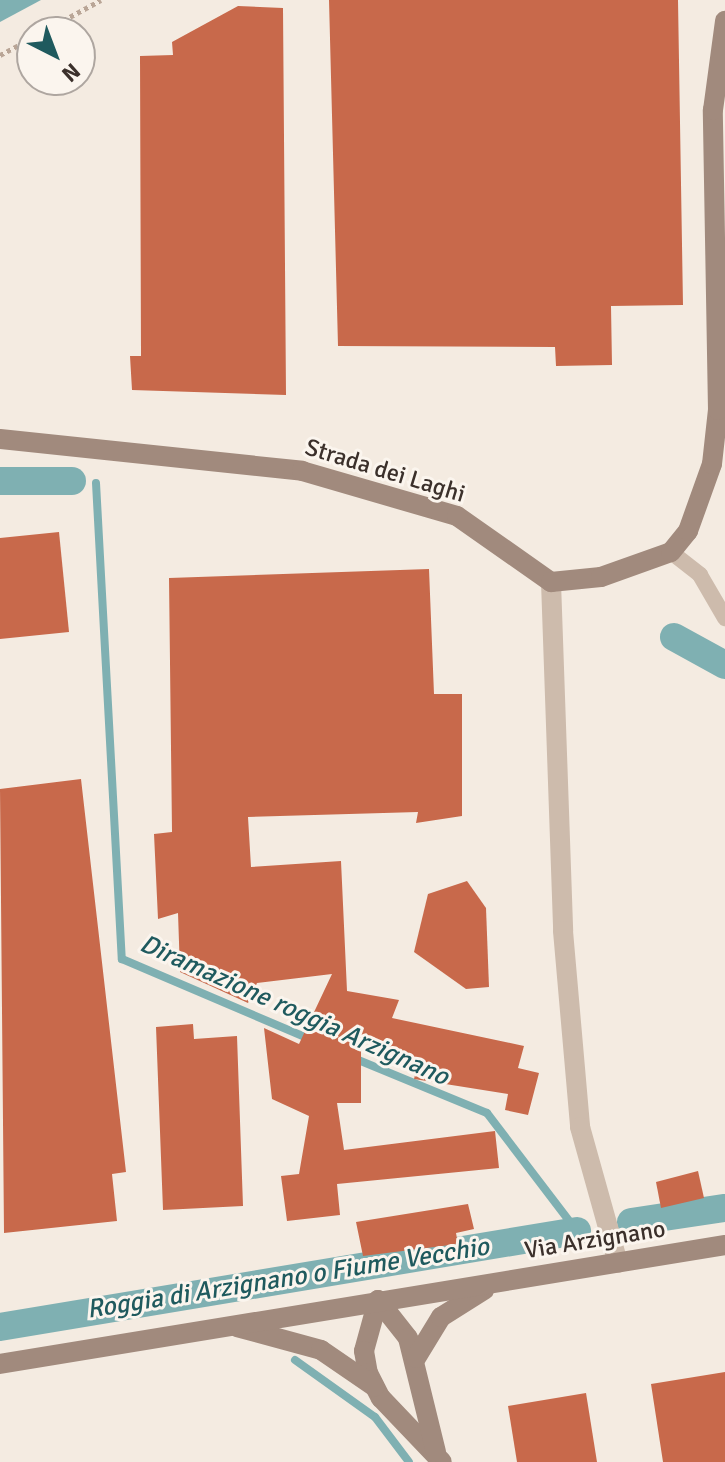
<!DOCTYPE html>
<style>
body{margin:0}
#map{position:relative;width:725px;height:1462px;overflow:hidden;background:#f4ebe1;font-family:Signika,sans-serif}
div>[style]{position:absolute}
[style*='--x']{left:calc(var(--x)*1px);top:calc(var(--y)*1px);width:calc(var(--w)*1px);rotate:calc(var(--a)*1deg)}
.water>*{inset:0;background:#7fb0b2}
.stream>*{height:8px;margin:-4px;padding:0 4px;transform-origin:4px;border-radius:4px;background:#7fb0b2}
.canal>*{height:28px;margin:-14px;padding:0 14px;transform-origin:14px;border-radius:14px;background:#7fb0b2}
.building>*{inset:0;background:#c8694b}
.path>*{height:5px;margin-top:-2.5px;transform-origin:0;background:repeating-linear-gradient(90deg,#b9a596 0 4px,transparent 0 8px)}
.lane>*{height:16px;margin:-8px;padding:0 8px;transform-origin:8px;border-radius:8px;background:#cdbbac}
.street>*{height:20px;margin:-10px;padding:0 10px;transform-origin:10px;border-radius:10px;background:#cdbbac}
.secondary>*{height:20px;margin:-10px;padding:0 10px;transform-origin:10px;border-radius:10px;background:#a18a7d}
span{translate:-50% -50%;white-space:nowrap;text-align:center;line-height:1.15;-webkit-text-stroke:6px #fbf5ee;paint-order:stroke}
.street-label{font-size:24px;color:#3b302b}
.water-label{font-size:26px;color:#1f5a5e;font-style:italic}
.north{position:absolute;left:16px;top:16px;width:80px;height:80px;box-sizing:border-box;background:#fbf5ee;border:2px solid #aea6a0;border-radius:50%;rotate:138deg;font-size:22px;font-weight:700;line-height:32px;text-align:center;color:#3b302b}
.north::after{content:'';display:block;margin:auto;width:28px;height:36px;background:#1f5a5e;clip-path:polygon(50% 0,100% 100%,50% 72%,0 100%)}
</style>
<div id="map">
<div class="water">
<i style="clip-path:polygon(0 0,41px 0,0 22px)"></i>
</div>
<div class="stream">
<i style="--x:96;--y:483;--w:477;--a:86.9"></i>
<i style="--x:122;--y:959;--w:204;--a:23.1"></i>
<i style="--x:351;--y:1057;--w:147;--a:22.4"></i>
<i style="--x:487;--y:1113;--w:148;--a:52.7"></i>
<i style="--x:295;--y:1360;--w:98;--a:35.5"></i>
<i style="--x:375;--y:1417;--w:56;--a:52.9"></i>
</div>
<div class="canal">
<i style="--x:0;--y:481;--w:72;--a:0"></i>
<i style="--x:674;--y:637;--w:58;--a:28.8"></i>
<i style="--x:631;--y:1222;--w:95;--a:-8.5"></i>
<i style="--x:0;--y:1327;--w:585;--a:-9.45"></i>
</div>
<div class="building">
<i style="clip-path:polygon(329px 0,678px 0,683px 305px,611px 306px,612px 365px,556px 366px,555px 347px,338px 346px)"></i>
<i style="clip-path:polygon(238px 6px,283px 8px,286px 395px,132px 390px,130px 356px,141px 356px,140px 56px,173px 55px,172px 42px)"></i>
<i style="clip-path:polygon(59px 532px,69px 632px,0 639px,0 538px)"></i>
<i style="clip-path:polygon(429px 569px,434px 694px,462px 694px,462px 816px,416px 823px,418px 812px,248px 817px,251px 867px,341px 861px,347px 991px,399px 1000px,392px 1018px,524px 1046px,518px 1068px,539px 1073px,528px 1115px,505px 1110px,508px 1094px,414px 1079px,418px 1063px,361px 1037px,361px 1103px,337px 1103px,344px 1150px,495px 1131px,499px 1168px,337px 1184px,340px 1215px,287px 1221px,281px 1176px,299px 1174px,309px 1116px,272px 1099px,264px 1028px,299px 1044px,332px 974px,257px 983px,248px 1003px,180px 972px,178px 913px,158px 919px,154px 834px,172px 832px,169px 578px)"></i>
<i style="clip-path:polygon(81px 779px,126px 1172px,112px 1174px,117px 1221px,4px 1233px,0 789px)"></i>
<i style="clip-path:polygon(467px 881px,486px 908px,489px 987px,466px 989px,414px 952px,428px 894px)"></i>
<i style="clip-path:polygon(193px 1024px,194px 1039px,237px 1036px,243px 1206px,163px 1210px,156px 1027px)"></i>
<i style="clip-path:polygon(698px 1171px,704px 1198px,661px 1208px,656px 1182px)"></i>
<i style="clip-path:polygon(468px 1204px,474px 1229px,456px 1233px,458px 1244px,363px 1256px,356px 1222px)"></i>
<i style="clip-path:polygon(725px 1372px,725px 1462px,663px 1462px,651px 1384px)"></i>
<i style="clip-path:polygon(586px 1393px,597px 1462px,517px 1462px,508px 1406px)"></i>
</div>
<div class="path">
<i style="--x:42;--y:32;--w:67;--a:-28.5"></i>
<i style="--x:0;--y:55;--w:36;--a:-28"></i>
</div>
<div class="lane">
<i style="--x:671;--y:552;--w:37;--a:38"></i>
<i style="--x:700;--y:575;--w:50;--a:59.8"></i>
</div>
<div class="street">
<i style="--x:551;--y:582;--w:349;--a:88"></i>
<i style="--x:563;--y:931;--w:197;--a:85"></i>
<i style="--x:580;--y:1127;--w:141;--a:74.4"></i>
</div>
<div class="secondary">
<i style="--x:0;--y:439;--w:304;--a:6"></i>
<i style="--x:302;--y:471;--w:161;--a:16.2"></i>
<i style="--x:457;--y:516;--w:115;--a:35.1"></i>
<i style="--x:551;--y:582;--w:50;--a:-5.7"></i>
<i style="--x:601;--y:577;--w:74;--a:-19.7"></i>
<i style="--x:671;--y:552;--w:27;--a:-51"></i>
<i style="--x:688;--y:531;--w:71;--a:-70.3"></i>
<i style="--x:712;--y:464;--w:54;--a:-83.7"></i>
<i style="--x:718;--y:410;--w:300;--a:-91"></i>
<i style="--x:713;--y:110;--w:90;--a:-82.3"></i>
<i style="--x:378;--y:1300;--w:53;--a:105.4"></i>
<i style="--x:364;--y:1351;--w:22;--a:80"></i>
<i style="--x:368;--y:1373;--w:28;--a:63"></i>
<i style="--x:381;--y:1398;--w:88;--a:46.4"></i>
<i style="--x:378;--y:1300;--w:48;--a:51.7"></i>
<i style="--x:408;--y:1338;--w:117;--a:76.2"></i>
<i style="--x:237;--y:1327;--w:87;--a:15.3"></i>
<i style="--x:321;--y:1350;--w:65;--a:34.4"></i>
<i style="--x:416;--y:1358;--w:48;--a:-58.6"></i>
<i style="--x:441;--y:1317;--w:51;--a:-32.1"></i>
<i style="--x:0;--y:1364;--w:735;--a:-9.32"></i>
</div>
<div class="street-label">
<span style="left:385px;top:471px;rotate:17deg">Strada dei Laghi</span>
<span style="left:595px;top:1240px;rotate:-9deg">Via Arzignano</span>
</div>
<div class="water-label">
<span style="left:294px;top:1011px;rotate:24deg">Diramazione roggia Arzignano</span>
<span style="left:288px;top:1279px;rotate:-9deg">Roggia di Arzignano o Fiume Vecchio</span>
</div>
<div class="north">N</div>
</div>
